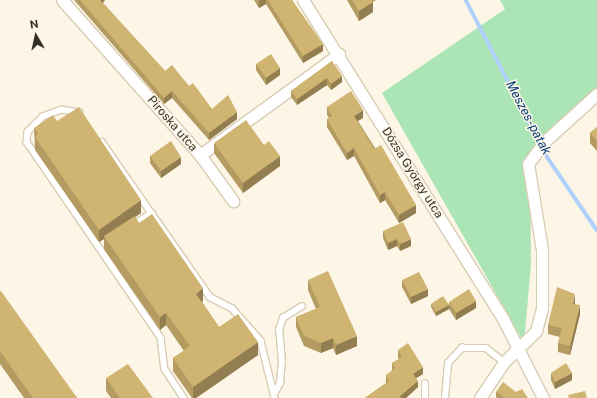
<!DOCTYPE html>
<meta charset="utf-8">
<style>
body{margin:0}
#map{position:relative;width:597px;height:398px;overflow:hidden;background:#fdf6e7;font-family:"Public Sans",sans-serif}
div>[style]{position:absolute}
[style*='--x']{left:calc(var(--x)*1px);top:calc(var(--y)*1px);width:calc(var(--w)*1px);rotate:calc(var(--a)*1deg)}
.green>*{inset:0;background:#ace5b5}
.stream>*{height:3.5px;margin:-1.75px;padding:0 1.75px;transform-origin:1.75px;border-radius:1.75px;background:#afd0fd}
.roads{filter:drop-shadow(1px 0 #d8cdb4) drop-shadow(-1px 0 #d8cdb4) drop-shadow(0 1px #d8cdb4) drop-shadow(0 -1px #d8cdb4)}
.lane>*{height:5.5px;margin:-2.75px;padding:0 2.75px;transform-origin:2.75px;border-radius:2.75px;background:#fff}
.street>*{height:11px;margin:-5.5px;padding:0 5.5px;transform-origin:5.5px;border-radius:5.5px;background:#fff}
.wall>*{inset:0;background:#b39b62}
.shaded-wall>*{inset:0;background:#927e50}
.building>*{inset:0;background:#d0b472}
span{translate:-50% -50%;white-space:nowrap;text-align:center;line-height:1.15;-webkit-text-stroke:3px #fdf6e7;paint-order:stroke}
.street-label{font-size:12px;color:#353027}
.water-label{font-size:13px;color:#013a79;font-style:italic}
.north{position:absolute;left:16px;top:16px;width:40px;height:40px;-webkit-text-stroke:3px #fdf6e7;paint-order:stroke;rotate:351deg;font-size:11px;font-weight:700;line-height:16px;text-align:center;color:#353027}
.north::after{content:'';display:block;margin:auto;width:14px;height:18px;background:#353027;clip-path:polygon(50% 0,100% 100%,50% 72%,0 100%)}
</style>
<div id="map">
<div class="green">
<i style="clip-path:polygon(500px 0,597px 0,597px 103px,530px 153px,531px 265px,524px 343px,382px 93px,505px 9px)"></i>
</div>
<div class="stream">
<i style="--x:466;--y:0;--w:178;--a:62.6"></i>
<i style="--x:548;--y:158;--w:87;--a:55.8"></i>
</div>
<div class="roads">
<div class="lane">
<i style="--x:80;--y:113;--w:18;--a:-171"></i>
<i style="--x:62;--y:110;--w:20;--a:160"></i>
<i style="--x:43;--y:117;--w:21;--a:135"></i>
<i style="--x:28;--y:132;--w:10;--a:96"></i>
<i style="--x:27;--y:142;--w:237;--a:55.6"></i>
<i style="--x:161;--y:338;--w:31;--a:83"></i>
<i style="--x:165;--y:369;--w:35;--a:57"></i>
<i style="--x:102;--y:142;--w:189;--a:55.1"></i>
<i style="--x:210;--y:297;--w:25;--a:27"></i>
<i style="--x:232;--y:308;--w:44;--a:48.7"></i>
<i style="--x:261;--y:341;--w:59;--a:76.2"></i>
<i style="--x:133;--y:225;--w:22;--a:-32"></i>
<i style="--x:274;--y:394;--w:13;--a:-61"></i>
<i style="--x:280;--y:383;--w:21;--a:-85"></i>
<i style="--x:282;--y:362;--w:32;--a:-95"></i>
<i style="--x:279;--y:330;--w:13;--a:-72"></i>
<i style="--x:283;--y:318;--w:22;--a:-32"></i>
<i style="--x:425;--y:398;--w:14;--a:-90"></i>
<i style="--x:445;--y:398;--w:35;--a:-85"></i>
<i style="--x:448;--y:363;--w:21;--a:-47"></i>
<i style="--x:462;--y:348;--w:24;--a:0"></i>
<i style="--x:486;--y:348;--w:23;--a:38"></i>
</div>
<div class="street">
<i style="--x:62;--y:0;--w:208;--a:48.3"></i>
<i style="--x:200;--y:155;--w:172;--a:-36"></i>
<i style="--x:303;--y:0;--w:377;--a:57.9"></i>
<i style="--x:503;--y:319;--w:89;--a:63.1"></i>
<i style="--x:200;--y:155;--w:57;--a:54.3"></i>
<i style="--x:480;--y:398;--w:43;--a:-56.3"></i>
<i style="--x:504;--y:362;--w:45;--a:-44.1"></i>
<i style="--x:536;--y:331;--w:23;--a:-75"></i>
<i style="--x:542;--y:309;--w:59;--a:-90"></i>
<i style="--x:542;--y:250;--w:87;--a:-99.2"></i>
<i style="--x:528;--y:164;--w:27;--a:-54"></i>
<i style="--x:544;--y:142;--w:72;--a:-42.2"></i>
</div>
</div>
<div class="wall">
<i style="clip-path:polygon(74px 0,105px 0,103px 3px,165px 71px,189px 86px,212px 109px,237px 119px,209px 140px,172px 98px,164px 104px)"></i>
<i style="clip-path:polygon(254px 0,292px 0,323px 51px,303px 63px,266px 4px,259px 8px)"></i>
<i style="clip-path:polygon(347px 0,376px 0,373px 2px,373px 12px,359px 21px)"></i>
<i style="clip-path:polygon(332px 61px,342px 82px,331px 90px,327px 85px,297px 105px,291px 97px,291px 91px)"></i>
<i style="clip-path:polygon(256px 64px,280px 75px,266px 85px,256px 70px)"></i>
<i style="clip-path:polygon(327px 107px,363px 118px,358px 121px,416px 213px,399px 223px,385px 200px,380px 203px,354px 156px,347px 160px,327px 127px,327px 119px,329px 118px,327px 115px)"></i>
<i style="clip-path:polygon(57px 121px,141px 213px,135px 217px,139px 223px,203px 301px,202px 302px,219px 327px,258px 355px,196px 398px,192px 398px,173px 371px,173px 358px,184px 351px,166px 325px,160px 330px,104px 249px,104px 239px,99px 242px,35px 150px,34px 128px)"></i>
<i style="clip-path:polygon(597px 127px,597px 151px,590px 143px,590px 133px)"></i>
<i style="clip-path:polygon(214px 143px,280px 166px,243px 193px,214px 153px)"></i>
<i style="clip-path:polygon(150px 156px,181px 164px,161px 178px,150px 163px)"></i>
<i style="clip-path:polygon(383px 231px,411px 246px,400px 251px,397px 246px,388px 250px,383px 238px)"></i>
<i style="clip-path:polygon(308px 280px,357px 346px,336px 355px,333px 348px,321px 353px,304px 346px,296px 327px,296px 317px,316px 309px,308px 290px)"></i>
<i style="clip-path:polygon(402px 280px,428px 296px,411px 304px,402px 287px)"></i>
<i style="clip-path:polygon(0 291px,77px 398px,24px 398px,0 364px)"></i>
<i style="clip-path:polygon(449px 302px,476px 308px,456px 320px,449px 309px,436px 316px,431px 307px,431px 304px,449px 305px)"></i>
<i style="clip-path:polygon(575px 304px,580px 314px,570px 355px,558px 352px,558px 343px,560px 337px,548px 334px,548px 325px)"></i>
<i style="clip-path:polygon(398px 350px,423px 374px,416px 378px,418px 387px,406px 398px,365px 398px,386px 383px,386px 375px,392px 371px,392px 363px,399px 359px,398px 357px)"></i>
<i style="clip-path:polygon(551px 373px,572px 380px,555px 389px,551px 380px)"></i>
<i style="clip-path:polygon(106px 378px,153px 398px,111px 398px,106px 391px)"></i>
<i style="clip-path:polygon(496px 392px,516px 392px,528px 398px,497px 398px,496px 397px)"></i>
</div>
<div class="shaded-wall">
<i style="clip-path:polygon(99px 0,105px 0,99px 6px)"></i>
<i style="clip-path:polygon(261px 0,266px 0,266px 4px,259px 8px,259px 1px)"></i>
<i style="clip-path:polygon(373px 2px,373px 12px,359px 21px,359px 11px)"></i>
<i style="clip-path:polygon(323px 44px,323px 51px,303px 63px,303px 56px)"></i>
<i style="clip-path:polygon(280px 68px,280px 75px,266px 85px,266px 78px)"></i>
<i style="clip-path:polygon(342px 76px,342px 82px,331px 90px,331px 84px)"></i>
<i style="clip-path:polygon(327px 78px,327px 85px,297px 105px,297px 99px)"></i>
<i style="clip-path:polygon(172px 91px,172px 98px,164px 104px,164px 98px)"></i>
<i style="clip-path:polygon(363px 110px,363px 118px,354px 123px,354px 116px)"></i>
<i style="clip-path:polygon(237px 112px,237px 119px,209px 140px,209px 133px)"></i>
<i style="clip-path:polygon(354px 148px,354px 156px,347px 160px,347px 153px)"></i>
<i style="clip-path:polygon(280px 156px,280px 166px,243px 193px,243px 183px)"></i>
<i style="clip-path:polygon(181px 157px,181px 164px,161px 178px,161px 171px)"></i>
<i style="clip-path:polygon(385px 192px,385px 200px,380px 203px,380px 195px)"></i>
<i style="clip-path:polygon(141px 200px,141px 213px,105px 238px,104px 236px,104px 239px,99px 242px,99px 230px)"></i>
<i style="clip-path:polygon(416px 205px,416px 213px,399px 223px,399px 215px)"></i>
<i style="clip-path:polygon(397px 239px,397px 246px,388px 250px,388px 243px)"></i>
<i style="clip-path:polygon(411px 239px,411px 246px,400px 251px,400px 244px)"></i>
<i style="clip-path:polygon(203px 288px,203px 301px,196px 306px,196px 294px)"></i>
<i style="clip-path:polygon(428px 289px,428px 296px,411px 304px,411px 297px)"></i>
<i style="clip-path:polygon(575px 294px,575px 303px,573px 313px,573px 304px)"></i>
<i style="clip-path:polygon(476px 301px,476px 308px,456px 320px,456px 313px)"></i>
<i style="clip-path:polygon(449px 305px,449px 309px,436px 316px,436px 312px)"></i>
<i style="clip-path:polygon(580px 305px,580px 314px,570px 355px,570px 346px)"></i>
<i style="clip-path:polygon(166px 313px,166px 325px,160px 330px,160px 317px)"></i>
<i style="clip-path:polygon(357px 336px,357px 346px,336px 355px,336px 345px)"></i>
<i style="clip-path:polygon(333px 338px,333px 348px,321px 353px,321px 343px)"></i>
<i style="clip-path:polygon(258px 342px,258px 355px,196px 398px,193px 398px,193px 387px)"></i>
<i style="clip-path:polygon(423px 367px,423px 374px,413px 380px,413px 374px)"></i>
<i style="clip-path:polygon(572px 373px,572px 380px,555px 389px,555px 382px)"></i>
<i style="clip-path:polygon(418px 381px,418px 387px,406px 398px,400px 398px,400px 396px)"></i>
</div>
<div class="building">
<i style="clip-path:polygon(80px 0,100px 0,165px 71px,172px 65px,189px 86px,193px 83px,212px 109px,228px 95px,237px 112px,209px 133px,172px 91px,164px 98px)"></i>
<i style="clip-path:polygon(268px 0,292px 0,323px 44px,303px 56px)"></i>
<i style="clip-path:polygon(352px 0,372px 0,373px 2px,359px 11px)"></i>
<i style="clip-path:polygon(271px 54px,280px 68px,266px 78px,256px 64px)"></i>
<i style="clip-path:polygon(332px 61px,342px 76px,331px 84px,327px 78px,297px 99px,291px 91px)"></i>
<i style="clip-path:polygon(351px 91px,363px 110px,354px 116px,374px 149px,381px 145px,416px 205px,399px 215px,385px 192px,380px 195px,354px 148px,347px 153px,327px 119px,332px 116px,327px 107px)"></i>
<i style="clip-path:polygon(79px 107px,141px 200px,99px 230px,35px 137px,38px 133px,34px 128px,53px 115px,57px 121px)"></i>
<i style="clip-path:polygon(246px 120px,264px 145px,269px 141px,280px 156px,243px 183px,214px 143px)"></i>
<i style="clip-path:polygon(597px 127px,597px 141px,590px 133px)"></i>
<i style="clip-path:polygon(171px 141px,181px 157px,161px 171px,150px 156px)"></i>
<i style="clip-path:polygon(152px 214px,203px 288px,196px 294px,219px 327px,238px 314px,258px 342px,193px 387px,173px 358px,190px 346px,166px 313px,160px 317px,104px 236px,135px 216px,139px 223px)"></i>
<i style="clip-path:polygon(403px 222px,411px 239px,400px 244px,397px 239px,388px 243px,383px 231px)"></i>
<i style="clip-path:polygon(328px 271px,357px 336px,336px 345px,333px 338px,321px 343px,304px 336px,296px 317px,320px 307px,308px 280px)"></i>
<i style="clip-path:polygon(419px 272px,428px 289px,411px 297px,402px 280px)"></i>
<i style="clip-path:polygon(557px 287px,575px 294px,573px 304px,580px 305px,570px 346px,558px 343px,562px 328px,548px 325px)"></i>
<i style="clip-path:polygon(469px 289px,476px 301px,456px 313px,449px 302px)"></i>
<i style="clip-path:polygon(0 291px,1px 291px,77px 398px,33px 398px,0 351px)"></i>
<i style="clip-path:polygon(443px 296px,449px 305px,436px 312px,431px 304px)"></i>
<i style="clip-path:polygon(408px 343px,423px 367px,413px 374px,418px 381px,400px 396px,401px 398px,365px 398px,389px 381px,386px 375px,395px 368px,392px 363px,402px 357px,398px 350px)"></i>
<i style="clip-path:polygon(566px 363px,572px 373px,555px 382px,551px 373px)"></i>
<i style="clip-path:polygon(128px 364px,153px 398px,120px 398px,106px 378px)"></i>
<i style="clip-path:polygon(503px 382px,516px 392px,522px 389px,528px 398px,505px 398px,496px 392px)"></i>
<i style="clip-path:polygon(585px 391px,587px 398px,569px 398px,568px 395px)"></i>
</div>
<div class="street-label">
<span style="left:172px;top:124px;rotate:49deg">Piroska utca</span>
<span style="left:412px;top:173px;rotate:58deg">Dózsa György utca</span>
</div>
<div class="water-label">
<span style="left:528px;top:118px;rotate:62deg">Meszes-patak</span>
</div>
<div class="north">N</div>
</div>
